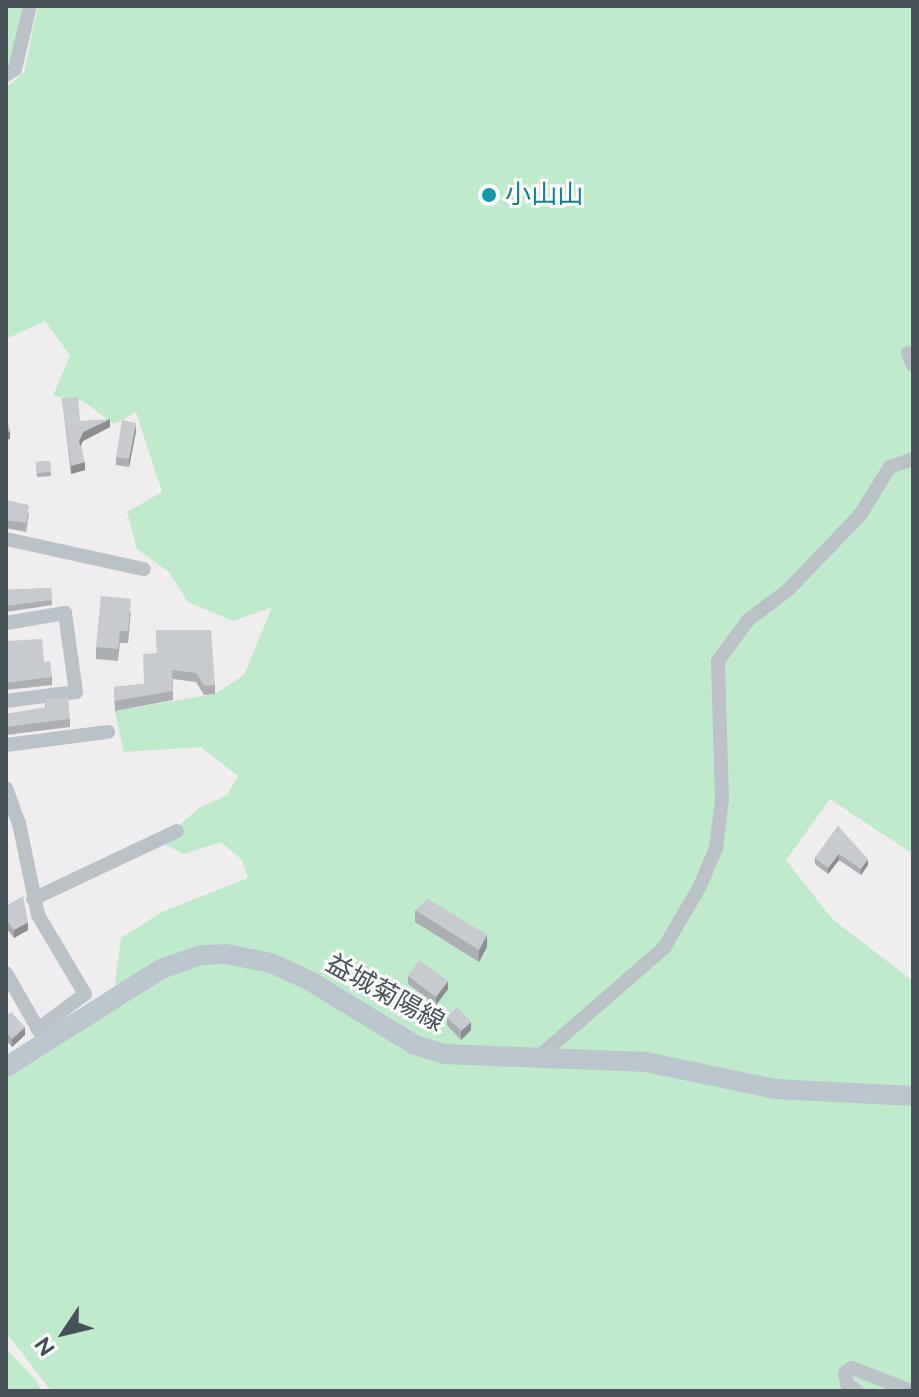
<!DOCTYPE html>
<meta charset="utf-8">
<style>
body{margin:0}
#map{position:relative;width:919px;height:1397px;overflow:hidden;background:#efeded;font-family:Raleway,"Noto Sans JP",sans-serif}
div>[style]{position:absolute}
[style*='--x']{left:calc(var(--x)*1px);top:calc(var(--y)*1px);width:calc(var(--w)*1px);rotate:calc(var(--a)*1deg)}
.green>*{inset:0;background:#bfeacc}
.minor>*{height:14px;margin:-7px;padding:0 7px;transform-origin:7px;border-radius:7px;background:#bac2c8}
.secondary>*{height:20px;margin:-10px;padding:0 10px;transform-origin:10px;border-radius:10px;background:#bac5cd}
.wall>*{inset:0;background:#abafb2}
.shaded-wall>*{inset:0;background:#8b8e91}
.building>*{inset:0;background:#c7cbcf}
.dots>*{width:22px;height:22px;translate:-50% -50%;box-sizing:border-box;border:4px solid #fff;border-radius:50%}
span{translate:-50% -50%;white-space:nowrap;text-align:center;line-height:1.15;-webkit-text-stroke:6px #fff;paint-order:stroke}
.culture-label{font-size:26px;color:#0d838f}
.left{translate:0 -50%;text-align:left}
.street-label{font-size:26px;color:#475258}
.frame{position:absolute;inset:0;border:8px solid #475258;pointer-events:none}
.north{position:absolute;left:24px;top:1293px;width:80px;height:80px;-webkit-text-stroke:6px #fff;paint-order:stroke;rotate:235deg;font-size:22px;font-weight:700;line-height:32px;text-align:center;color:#475258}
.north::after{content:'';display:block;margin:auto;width:28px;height:36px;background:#475258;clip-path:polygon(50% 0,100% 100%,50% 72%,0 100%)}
</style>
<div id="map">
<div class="green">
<i style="clip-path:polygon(6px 6px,24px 6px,15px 54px,6px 68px)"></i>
<i style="clip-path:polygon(38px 6px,913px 6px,913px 854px,830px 799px,786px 860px,832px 919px,913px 981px,913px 1391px,51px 1391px,6px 1332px,6px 1067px,113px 998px,121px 938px,162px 912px,248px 878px,242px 860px,221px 842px,184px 854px,160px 842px,199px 808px,227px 795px,238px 776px,201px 747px,124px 752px,115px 711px,215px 694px,244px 675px,272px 607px,233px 621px,188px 602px,169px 572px,137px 549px,127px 512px,162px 492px,136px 412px,114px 424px,83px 401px,53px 396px,70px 355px,45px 321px,6px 339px,6px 88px,24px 72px)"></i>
<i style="clip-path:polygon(6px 1349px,36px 1380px,41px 1391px,6px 1391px)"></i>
</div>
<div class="minor">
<i style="--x:6;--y:75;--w:11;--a:-34"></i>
<i style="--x:15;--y:69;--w:65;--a:-76.6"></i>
<i style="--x:908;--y:353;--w:13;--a:67"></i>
<i style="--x:6;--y:539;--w:141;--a:12.3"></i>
<i style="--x:6;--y:623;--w:60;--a:-9.6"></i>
<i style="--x:65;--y:613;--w:80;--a:82.1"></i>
<i style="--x:76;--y:692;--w:71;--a:172.7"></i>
<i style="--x:6;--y:745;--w:103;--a:-7.3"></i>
<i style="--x:6;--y:788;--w:37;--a:70"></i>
<i style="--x:19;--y:823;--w:94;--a:78.3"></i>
<i style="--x:38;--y:915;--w:92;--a:59.3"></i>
<i style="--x:85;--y:994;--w:59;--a:143.3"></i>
<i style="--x:33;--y:899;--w:159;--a:-25.3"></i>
<i style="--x:6;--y:973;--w:70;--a:60.2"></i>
<i style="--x:535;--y:1060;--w:171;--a:-41"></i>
<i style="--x:664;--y:948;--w:72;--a:-59.9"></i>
<i style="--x:700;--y:886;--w:41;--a:-67.2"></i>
<i style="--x:716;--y:848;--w:49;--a:-83"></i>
<i style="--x:722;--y:799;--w:138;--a:-91.7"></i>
<i style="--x:718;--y:661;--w:51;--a:-53.8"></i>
<i style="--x:748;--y:620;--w:50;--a:-36.9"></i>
<i style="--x:788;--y:590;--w:104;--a:-46.2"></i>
<i style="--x:860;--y:515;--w:57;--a:-58"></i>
<i style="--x:890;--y:467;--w:24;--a:-19"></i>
<i style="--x:857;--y:1391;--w:12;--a:-145"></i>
<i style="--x:847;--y:1384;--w:11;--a:-100"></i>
<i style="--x:845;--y:1373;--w:9;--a:-36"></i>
<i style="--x:852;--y:1368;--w:63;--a:21.3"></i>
</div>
<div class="secondary">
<i style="--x:6;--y:1067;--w:183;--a:-32.3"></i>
<i style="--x:161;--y:969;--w:42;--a:-19.3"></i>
<i style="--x:201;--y:955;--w:25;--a:-2"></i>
<i style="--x:226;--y:954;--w:46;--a:11.3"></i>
<i style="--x:271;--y:963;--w:43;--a:24.8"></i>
<i style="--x:310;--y:981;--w:123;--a:31.4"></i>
<i style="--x:415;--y:1045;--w:30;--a:17"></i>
<i style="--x:444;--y:1054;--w:202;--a:2.3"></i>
<i style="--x:646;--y:1062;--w:132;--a:11.8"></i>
<i style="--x:775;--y:1089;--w:138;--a:2.9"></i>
</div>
<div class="wall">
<i style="clip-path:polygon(62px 398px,80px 421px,110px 427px,83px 441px,81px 445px,85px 470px,71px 474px)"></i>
<i style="clip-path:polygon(136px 431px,129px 467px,116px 465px,116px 457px)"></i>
<i style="clip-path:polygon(50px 461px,51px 476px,37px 477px,36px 462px)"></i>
<i style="clip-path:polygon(6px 500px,29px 513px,26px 532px,6px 528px)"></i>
<i style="clip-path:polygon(51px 588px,52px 605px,6px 612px,6px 590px)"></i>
<i style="clip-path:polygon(131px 611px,128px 643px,120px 643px,118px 661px,96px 659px,96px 647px)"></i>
<i style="clip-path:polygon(156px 630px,215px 685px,215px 694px,204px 695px,196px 682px,173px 679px,173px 700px,115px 711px,114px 687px,144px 684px,157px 653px)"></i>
<i style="clip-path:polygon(6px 641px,44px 662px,52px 677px,52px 685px,6px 690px)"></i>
<i style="clip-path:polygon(45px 699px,70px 719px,70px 727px,6px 735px,6px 714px,45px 708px)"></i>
<i style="clip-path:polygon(838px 826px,868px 865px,861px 875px,839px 860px,828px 874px,815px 864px,815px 858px)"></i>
<i style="clip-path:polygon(6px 906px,28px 930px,14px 938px,6px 928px)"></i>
<i style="clip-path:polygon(415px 910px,487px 947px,479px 962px,415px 922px)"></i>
<i style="clip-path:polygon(408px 976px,448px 989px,436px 1005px,408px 984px)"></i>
<i style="clip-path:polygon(6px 1016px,25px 1035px,12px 1047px,6px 1040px)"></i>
<i style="clip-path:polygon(447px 1017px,471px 1030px,461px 1040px,447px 1025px)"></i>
</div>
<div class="shaded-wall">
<i style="clip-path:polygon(110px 419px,110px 427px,83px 441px,79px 449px,79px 441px,83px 432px)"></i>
<i style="clip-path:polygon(136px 423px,136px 431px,129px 467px,129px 459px)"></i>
<i style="clip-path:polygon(10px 431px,10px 439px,6px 440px,6px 432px)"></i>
<i style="clip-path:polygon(85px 462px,85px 470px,71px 474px,71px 466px)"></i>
<i style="clip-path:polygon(839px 854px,839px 860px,828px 874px,828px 868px)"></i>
<i style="clip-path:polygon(868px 859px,868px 865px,861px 875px,861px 869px)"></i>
<i style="clip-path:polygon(28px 922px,28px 930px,14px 938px,14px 930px)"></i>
<i style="clip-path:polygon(487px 935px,487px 947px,479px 962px,479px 950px)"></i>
<i style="clip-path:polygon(448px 981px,448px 989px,436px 1005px,436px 997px)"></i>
<i style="clip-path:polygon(471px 1022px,471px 1030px,461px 1040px,461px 1031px)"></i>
<i style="clip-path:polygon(25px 1027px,25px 1035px,12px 1047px,12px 1039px)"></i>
</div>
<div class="building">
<i style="clip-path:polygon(78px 397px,80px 421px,110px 419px,83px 432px,79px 441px,85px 462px,71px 466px,62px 398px)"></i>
<i style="clip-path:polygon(6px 414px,10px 431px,6px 432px)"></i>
<i style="clip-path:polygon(122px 420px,136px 423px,129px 459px,116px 457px)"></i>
<i style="clip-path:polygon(50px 461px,51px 472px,37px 473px,36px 462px)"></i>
<i style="clip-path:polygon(6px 500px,29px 505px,26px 523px,6px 520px)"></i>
<i style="clip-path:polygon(51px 588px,52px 600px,6px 606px,6px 590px)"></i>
<i style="clip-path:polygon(101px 596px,131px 599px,128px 631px,120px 631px,118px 649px,96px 647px)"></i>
<i style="clip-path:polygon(156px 630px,211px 630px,215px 685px,204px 686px,196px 673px,172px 670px,173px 691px,115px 701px,114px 687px,144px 684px,143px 654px,157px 653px)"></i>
<i style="clip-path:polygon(42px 639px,44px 662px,50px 661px,52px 677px,6px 683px,6px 641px)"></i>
<i style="clip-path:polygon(68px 697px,70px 719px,6px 727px,6px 714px,46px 707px,45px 699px)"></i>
<i style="clip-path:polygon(838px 826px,868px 859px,861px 869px,839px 854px,828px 868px,815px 858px)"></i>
<i style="clip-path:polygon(23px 896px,28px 922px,14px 930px,6px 920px,6px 906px)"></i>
<i style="clip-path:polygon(428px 899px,487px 935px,479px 950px,415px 910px)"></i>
<i style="clip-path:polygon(419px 960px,448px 981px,436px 997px,408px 976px)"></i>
<i style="clip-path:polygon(457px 1007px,471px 1022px,461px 1031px,447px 1017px)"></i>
<i style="clip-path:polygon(11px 1012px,25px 1027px,12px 1039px,6px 1032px,6px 1016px)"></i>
</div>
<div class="dots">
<i style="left:489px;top:195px;background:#0f9aa8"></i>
</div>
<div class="culture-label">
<span class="left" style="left:505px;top:195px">小山山</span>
</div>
<div class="street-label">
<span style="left:385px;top:993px;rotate:29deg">益城菊陽線</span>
</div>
<div class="frame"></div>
<div class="north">N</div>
</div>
